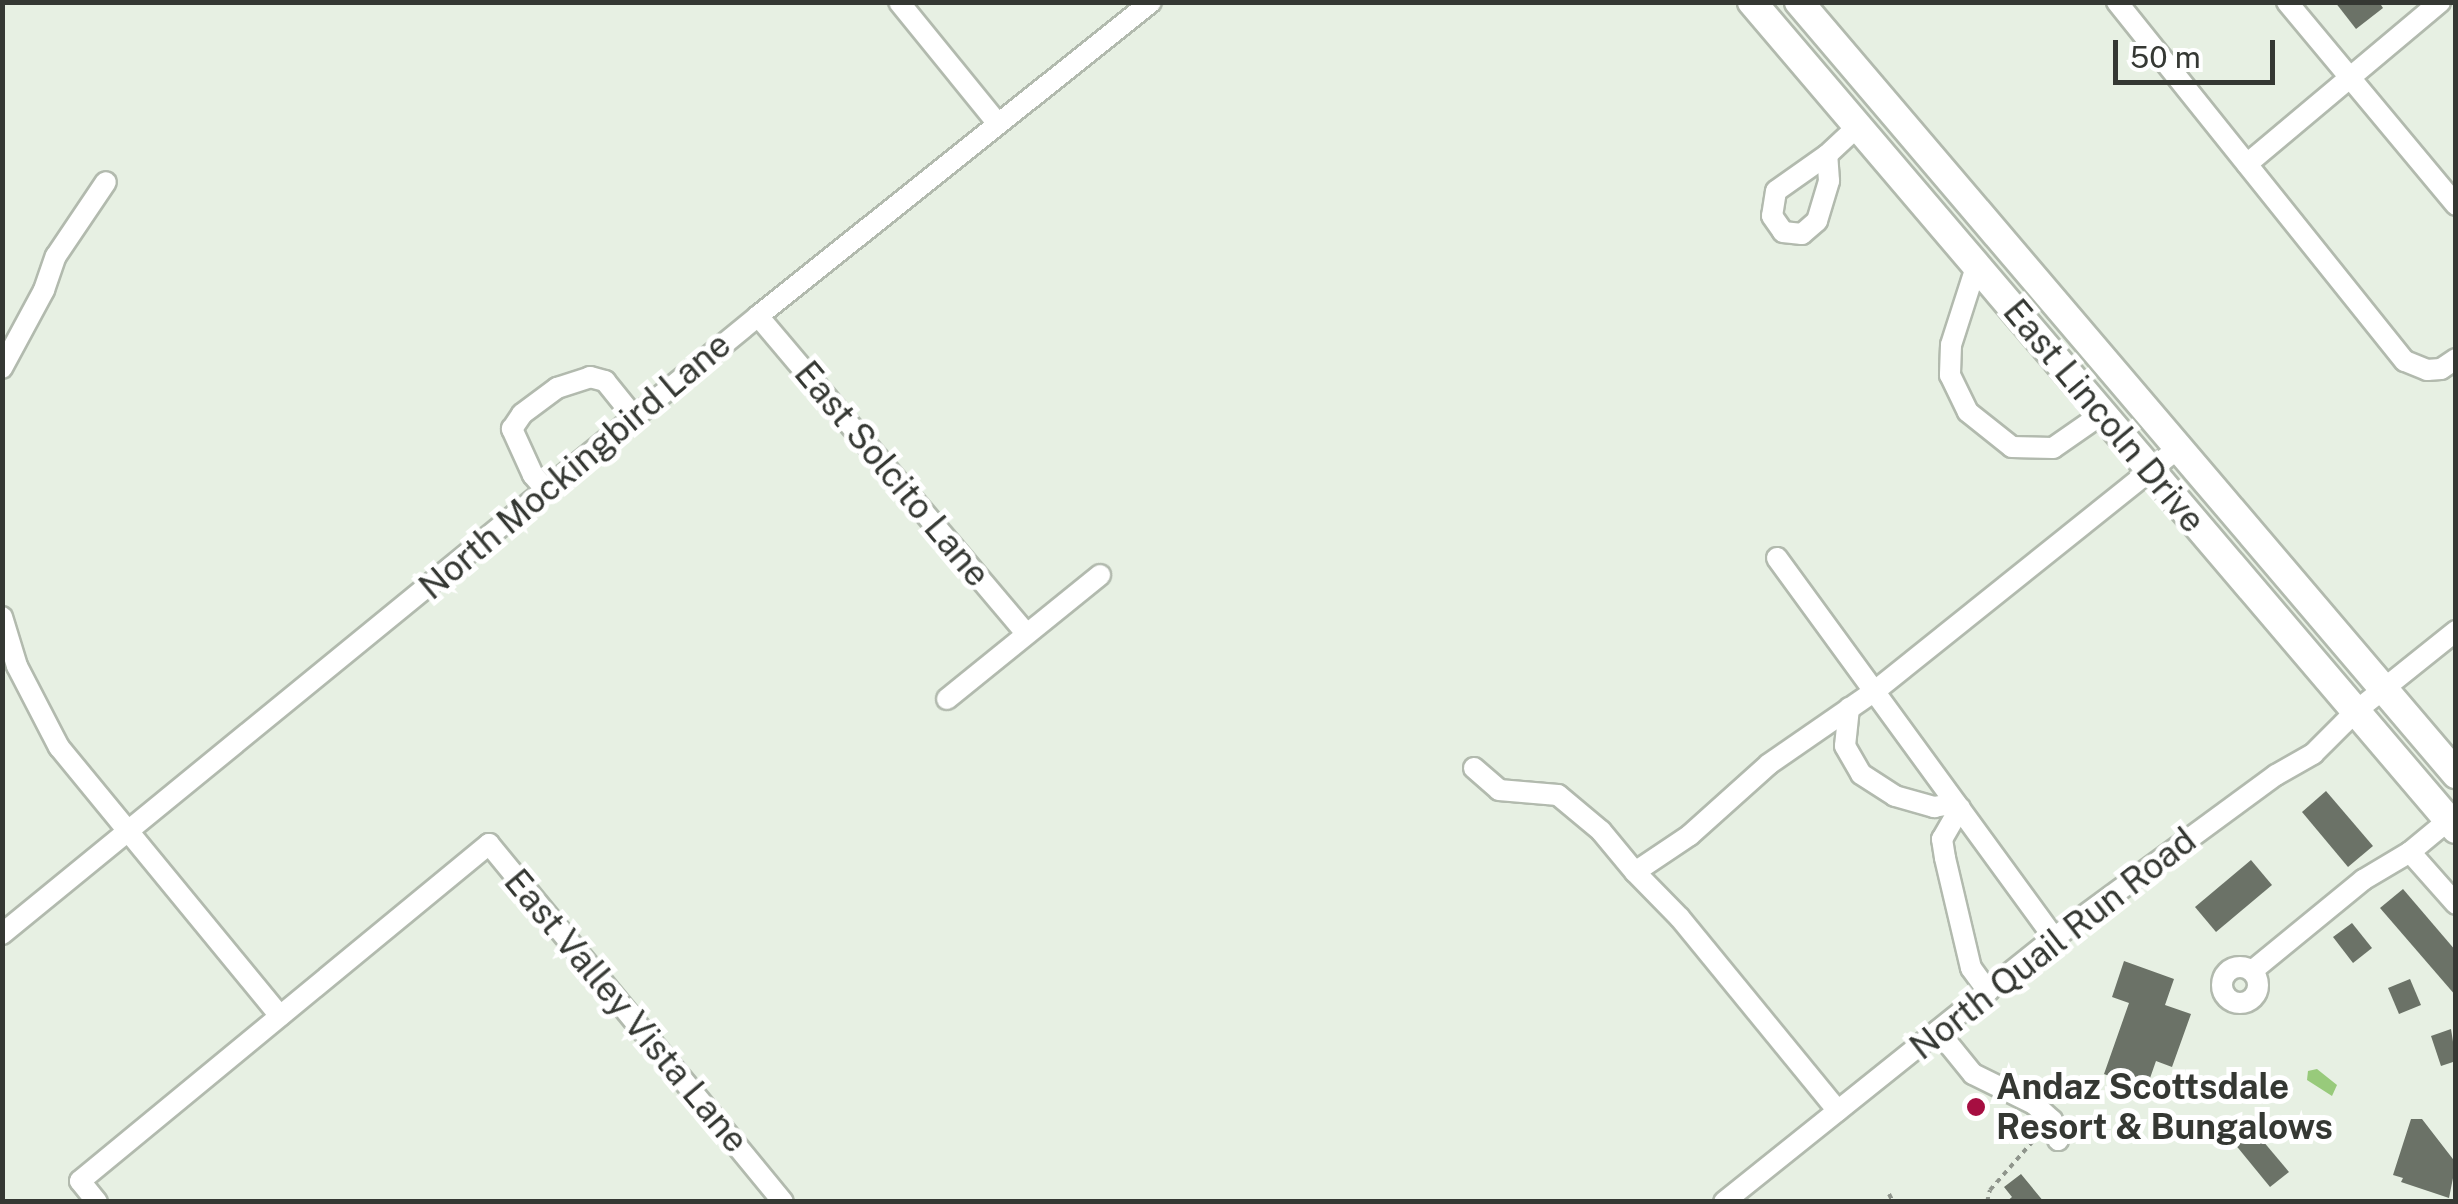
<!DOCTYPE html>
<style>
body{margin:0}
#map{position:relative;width:2458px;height:1204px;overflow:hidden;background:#e7f0e3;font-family:"Public Sans",sans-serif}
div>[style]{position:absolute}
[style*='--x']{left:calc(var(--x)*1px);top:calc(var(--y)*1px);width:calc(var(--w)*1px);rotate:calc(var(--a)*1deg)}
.water>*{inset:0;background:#98ca7b}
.building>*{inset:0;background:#6b7267}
.path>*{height:4px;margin-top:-2px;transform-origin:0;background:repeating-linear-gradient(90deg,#8f958c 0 5px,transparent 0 10px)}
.roads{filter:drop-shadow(2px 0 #b2baae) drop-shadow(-2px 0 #b2baae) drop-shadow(0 2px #b2baae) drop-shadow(0 -2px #b2baae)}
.minor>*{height:20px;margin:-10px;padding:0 10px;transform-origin:10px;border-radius:10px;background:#fff}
.minor>.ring{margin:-10px;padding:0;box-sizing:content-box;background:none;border:20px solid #fff;border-radius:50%}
.major>*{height:28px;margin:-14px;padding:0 14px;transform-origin:14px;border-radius:14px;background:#fff}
.dots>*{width:28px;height:28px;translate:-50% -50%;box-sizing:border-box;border:5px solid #fff;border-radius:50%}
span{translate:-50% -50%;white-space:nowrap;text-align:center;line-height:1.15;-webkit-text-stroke:10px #fff;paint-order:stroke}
.street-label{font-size:35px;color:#353833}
.poi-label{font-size:35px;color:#353833;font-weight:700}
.left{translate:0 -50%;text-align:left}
.frame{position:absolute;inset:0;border:5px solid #353833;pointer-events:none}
.scale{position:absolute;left:2113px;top:40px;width:162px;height:45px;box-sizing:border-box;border:5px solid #353833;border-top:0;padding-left:12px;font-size:30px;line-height:35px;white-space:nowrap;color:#353833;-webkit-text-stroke:8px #fff;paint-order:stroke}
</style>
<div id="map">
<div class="water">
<i style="clip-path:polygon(2317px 1069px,2337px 1085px,2332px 1096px,2307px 1080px,2308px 1071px)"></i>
</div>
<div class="building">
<i style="clip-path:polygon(2335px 2px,2379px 2px,2383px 8px,2356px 29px)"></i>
<i style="clip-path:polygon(2326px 791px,2373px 846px,2348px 867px,2302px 812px)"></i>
<i style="clip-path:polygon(2251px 860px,2272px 885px,2216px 932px,2195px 907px)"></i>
<i style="clip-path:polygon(2403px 889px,2456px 951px,2456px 996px,2380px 908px)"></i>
<i style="clip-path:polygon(2352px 923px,2372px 948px,2353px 963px,2333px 937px)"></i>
<i style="clip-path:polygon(2124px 961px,2174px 979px,2165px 1005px,2191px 1014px,2172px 1067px,2156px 1061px,2142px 1101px,2116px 1092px,2120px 1080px,2104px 1074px,2129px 1003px,2112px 997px)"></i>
<i style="clip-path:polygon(2410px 979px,2421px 1005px,2399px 1014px,2388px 988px)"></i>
<i style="clip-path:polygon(2451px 1029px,2456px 1061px,2441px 1066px,2431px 1036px)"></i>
<i style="clip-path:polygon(2411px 1119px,2422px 1119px,2456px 1163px,2449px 1198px,2401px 1182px,2403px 1178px,2393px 1175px)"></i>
<i style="clip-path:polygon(2252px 1128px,2289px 1172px,2270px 1187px,2234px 1143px)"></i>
<i style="clip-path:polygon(2021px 1174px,2044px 1202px,2006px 1202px,2012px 1197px,2004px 1187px)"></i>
</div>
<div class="path">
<i style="--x:1889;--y:1194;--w:9;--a:63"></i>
<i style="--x:1987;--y:1202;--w:12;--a:-76"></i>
<i style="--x:1990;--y:1190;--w:67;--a:-48.7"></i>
</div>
<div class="roads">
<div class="minor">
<i style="--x:899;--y:2;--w:157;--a:50.9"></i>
<i style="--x:2117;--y:2;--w:460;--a:51.3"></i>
<i style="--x:2405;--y:361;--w:24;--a:22"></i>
<i style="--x:2427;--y:370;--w:14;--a:-4"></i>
<i style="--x:2441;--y:369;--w:18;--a:-34"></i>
<i style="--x:2287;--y:2;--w:264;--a:50.2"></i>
<i style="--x:1827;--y:155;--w:62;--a:144.8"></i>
<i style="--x:1776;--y:191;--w:25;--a:99"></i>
<i style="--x:1772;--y:216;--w:19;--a:55"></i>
<i style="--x:1783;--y:232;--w:19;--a:6"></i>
<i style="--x:1802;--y:234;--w:20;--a:-41"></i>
<i style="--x:1817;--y:221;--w:42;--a:-73.3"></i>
<i style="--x:1829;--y:181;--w:26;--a:-94"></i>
<i style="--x:1827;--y:155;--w:41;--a:-43"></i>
<i style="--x:2247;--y:164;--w:252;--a:-40"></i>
<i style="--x:1976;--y:267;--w:82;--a:107.8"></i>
<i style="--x:1951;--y:345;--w:30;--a:92"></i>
<i style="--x:1950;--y:375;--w:41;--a:64.1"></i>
<i style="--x:1968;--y:412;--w:56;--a:38.5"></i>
<i style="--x:2012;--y:447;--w:41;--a:1.4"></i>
<i style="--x:2053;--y:448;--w:60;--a:-34.8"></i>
<i style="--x:758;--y:316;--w:415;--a:49.8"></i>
<i style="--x:2;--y:368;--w:89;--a:-61.7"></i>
<i style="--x:44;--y:290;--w:36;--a:-71"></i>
<i style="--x:56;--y:256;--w:89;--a:-56"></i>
<i style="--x:546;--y:490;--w:20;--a:-131"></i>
<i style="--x:533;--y:475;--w:51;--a:-114.5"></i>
<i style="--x:512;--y:429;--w:18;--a:-56"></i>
<i style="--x:522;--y:414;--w:44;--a:-36.6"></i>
<i style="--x:557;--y:388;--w:35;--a:-18"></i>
<i style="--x:590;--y:377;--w:16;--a:15"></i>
<i style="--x:605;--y:381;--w:46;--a:51.1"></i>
<i style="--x:1777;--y:558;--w:470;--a:53.9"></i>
<i style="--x:2;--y:617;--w:51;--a:73"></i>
<i style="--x:17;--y:666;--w:91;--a:62.6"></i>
<i style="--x:59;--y:747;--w:348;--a:50.6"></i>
<i style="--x:947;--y:699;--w:197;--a:-39"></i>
<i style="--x:1849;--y:708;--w:38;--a:96"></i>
<i style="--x:1845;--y:746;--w:32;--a:60"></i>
<i style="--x:1861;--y:774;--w:40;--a:32.9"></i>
<i style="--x:1895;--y:796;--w:41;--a:15.8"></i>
<i style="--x:1934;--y:807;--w:22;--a:-10"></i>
<i style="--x:1474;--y:768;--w:33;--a:41"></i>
<i style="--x:1499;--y:790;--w:59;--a:4.8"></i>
<i style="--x:1558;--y:795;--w:56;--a:39.9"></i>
<i style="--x:1601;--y:831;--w:53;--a:50.3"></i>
<i style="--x:1635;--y:872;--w:66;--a:-33.9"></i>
<i style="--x:1690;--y:835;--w:106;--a:-41.9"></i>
<i style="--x:1769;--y:764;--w:129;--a:-34.6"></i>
<i style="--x:1875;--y:691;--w:388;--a:-38.7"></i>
<i style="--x:1960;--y:808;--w:36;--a:120"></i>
<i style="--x:1942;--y:839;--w:19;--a:81"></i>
<i style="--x:1945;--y:858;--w:113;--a:76.7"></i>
<i style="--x:1971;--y:968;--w:29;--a:54"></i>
<i style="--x:2456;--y:814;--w:60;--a:140.4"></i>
<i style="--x:2410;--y:852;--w:69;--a:48.5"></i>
<i style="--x:1635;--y:872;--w:64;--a:45.6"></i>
<i style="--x:1680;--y:918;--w:249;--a:50.7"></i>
<i style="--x:2;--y:934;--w:976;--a:-39.26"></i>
<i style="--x:758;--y:316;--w:503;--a:-38.62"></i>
<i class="ring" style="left:2222px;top:967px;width:16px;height:16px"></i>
<i style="--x:2252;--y:971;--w:144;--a:-39.3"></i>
<i style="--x:2363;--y:880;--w:55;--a:-30.8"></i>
<i style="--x:1938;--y:1031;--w:55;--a:50.9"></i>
<i style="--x:1973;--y:1074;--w:68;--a:26.2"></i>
<i style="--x:2034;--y:1104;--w:24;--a:42"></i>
<i style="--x:2052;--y:1120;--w:21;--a:73"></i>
<i style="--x:97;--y:1202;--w:27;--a:-129"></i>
<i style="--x:80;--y:1181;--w:530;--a:-39.49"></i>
<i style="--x:489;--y:844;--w:463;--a:50.6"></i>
<i style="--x:1724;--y:1202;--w:423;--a:-38.7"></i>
<i style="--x:2054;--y:938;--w:275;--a:-36.3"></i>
<i style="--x:2276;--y:775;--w:43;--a:-29.6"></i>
<i style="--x:2313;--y:754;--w:61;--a:-45"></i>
<i style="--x:2356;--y:711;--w:128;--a:-38.7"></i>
</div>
<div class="major">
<i style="--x:1752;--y:2;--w:1086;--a:49.59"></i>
<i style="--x:1799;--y:2;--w:1014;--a:49.6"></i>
</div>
</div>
<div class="dots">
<i style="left:1976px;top:1107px;background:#a60e41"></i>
</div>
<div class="street-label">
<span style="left:2104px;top:416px;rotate:50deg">East Lincoln Drive</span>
<span style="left:575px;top:466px;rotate:-40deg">North Mockingbird Lane</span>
<span style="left:892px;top:474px;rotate:50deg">East Solcito Lane</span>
<span style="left:2053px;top:944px;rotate:-38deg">North Quail Run Road</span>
<span style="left:626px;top:1011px;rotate:50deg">East Valley Vista Lane</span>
</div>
<div class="poi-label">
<span class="left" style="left:1996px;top:1107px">Andaz Scottsdale<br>Resort &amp; Bungalows</span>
</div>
<div class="frame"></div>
<div class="scale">50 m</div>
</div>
